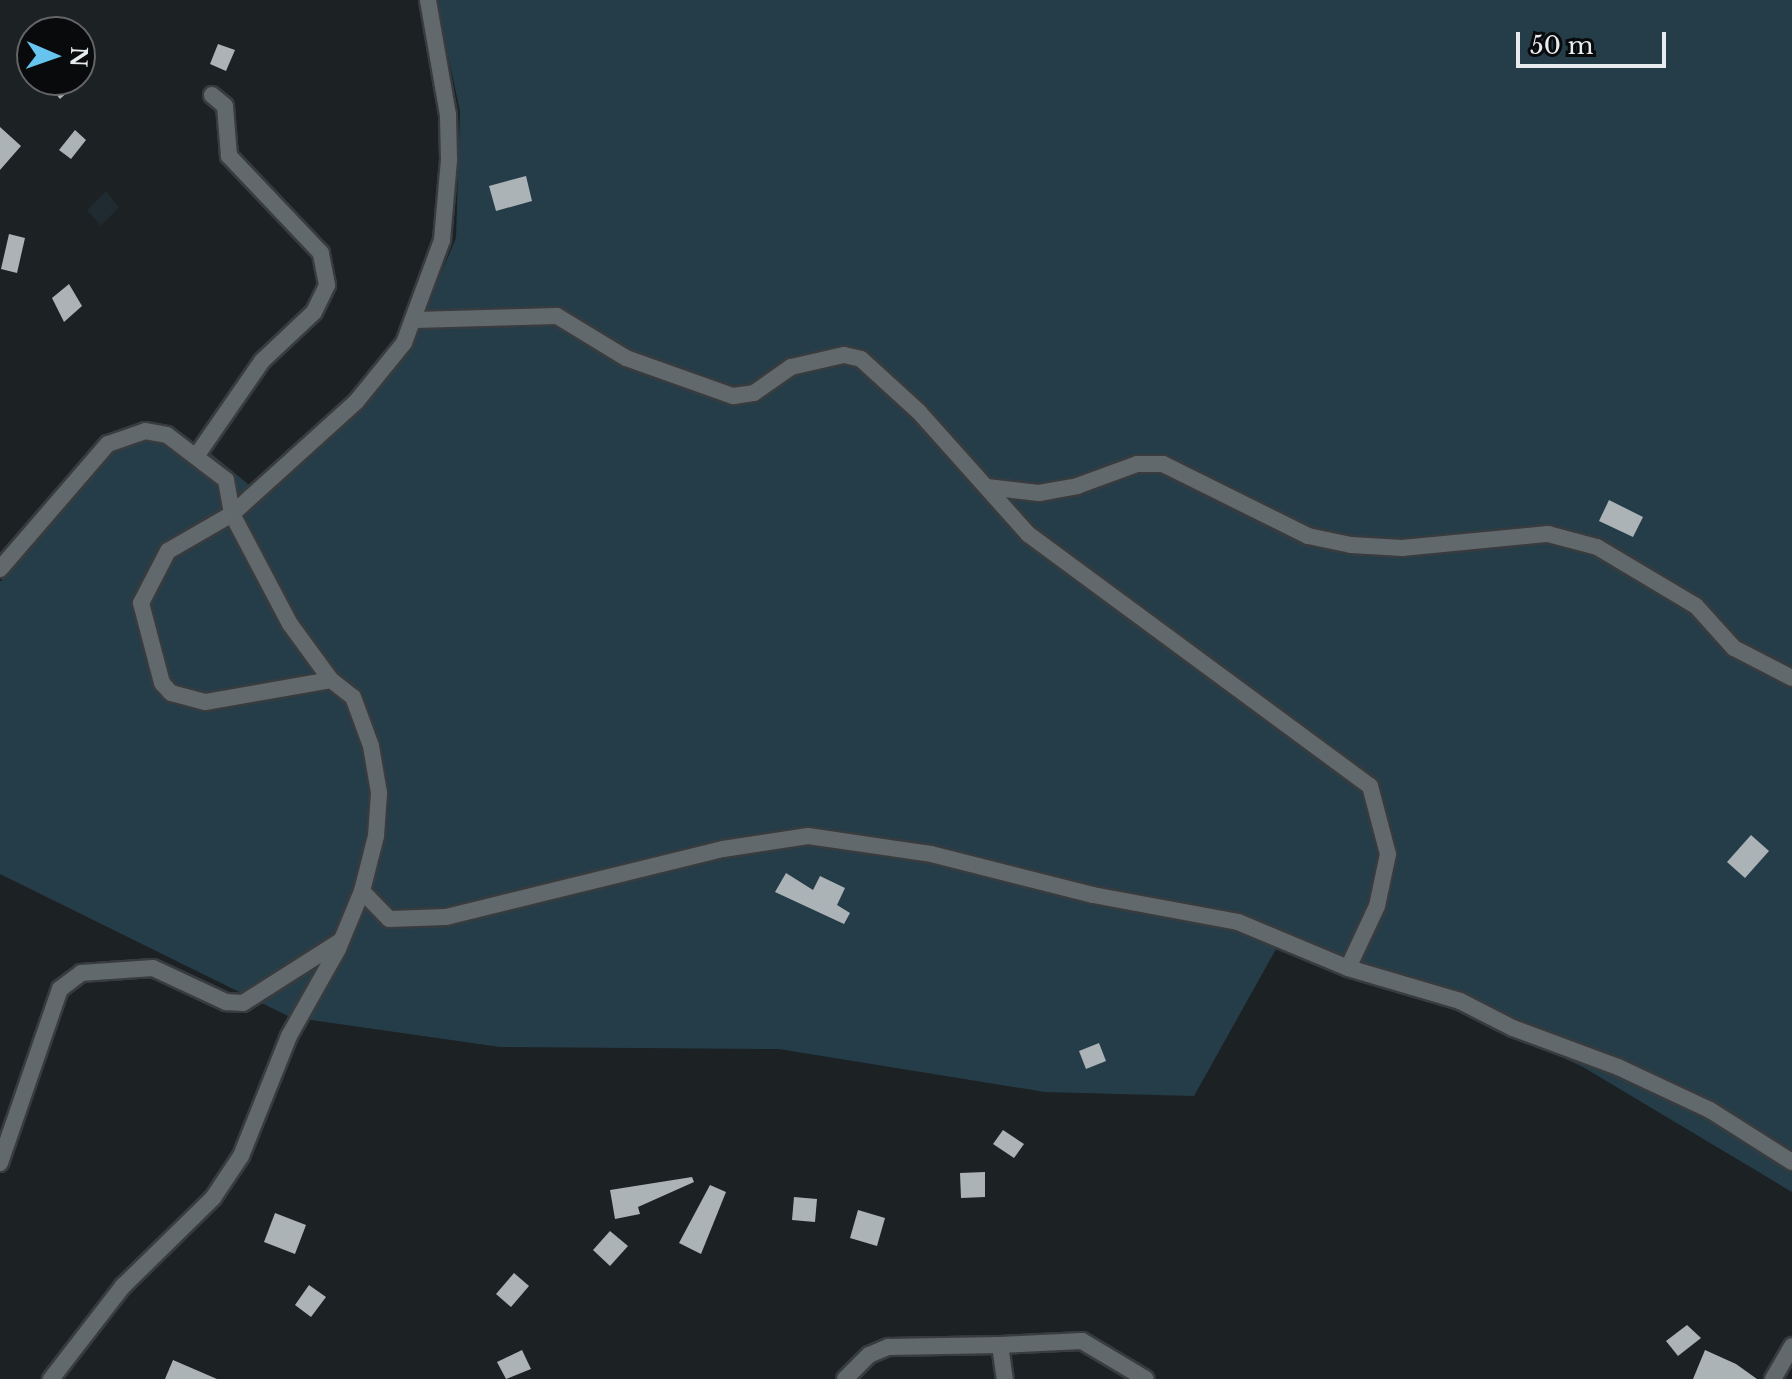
<!DOCTYPE html>
<style>
body{margin:0}
#map{position:relative;width:1792px;height:1379px;overflow:hidden;background:#1c2124;font-family:"Libre Baskerville",serif}
div>[style]{position:absolute}
[style*='--x']{left:calc(var(--x)*1px);top:calc(var(--y)*1px);width:calc(var(--w)*1px);rotate:calc(var(--a)*1deg)}
.built>*{inset:0;background:#202b31}
.green>*{inset:0;background:#253d48}
.building>*{inset:0;background:#acb3b7}
.roads{filter:drop-shadow(2px 0 #383c3e) drop-shadow(-2px 0 #383c3e) drop-shadow(0 2px #383c3e) drop-shadow(0 -2px #383c3e)}
.street>*{height:16px;margin:-8px;padding:0 8px;transform-origin:8px;border-radius:8px;background:#62696c}
span{translate:-50% -50%;white-space:nowrap;text-align:center;line-height:1.15;-webkit-text-stroke:8px #080a0c;paint-order:stroke}
.north{position:absolute;left:16px;top:16px;width:80px;height:80px;box-sizing:border-box;background:#080a0c;border:2px solid #626466;border-radius:50%;rotate:92deg;font-size:22px;font-weight:700;line-height:32px;text-align:center;color:#e8ecee}
.north::after{content:'';display:block;margin:auto;width:28px;height:36px;background:#66c4ef;clip-path:polygon(50% 0,100% 100%,50% 72%,0 100%)}
.scale{position:absolute;left:1516px;top:32px;width:150px;height:36px;box-sizing:border-box;border:4px solid #e8ecee;border-top:0;padding-left:10px;font-size:24px;line-height:28px;white-space:nowrap;color:#e8ecee;-webkit-text-stroke:6px #080a0c;paint-order:stroke}
</style>
<div id="map">
<div class="built">
<i style="clip-path:polygon(106px 191px,119px 207px,101px 226px,87px 210px)"></i>
</div>
<div class="green">
<i style="clip-path:polygon(436px 0,1792px 0,1792px 1192px,1583px 1067px,1477px 1018px,1280px 942px,1194px 1096px,1045px 1092px,779px 1049px,500px 1047px,290px 1017px,0 874px,0 582px,115px 450px,142px 437px,202px 446px,261px 495px,415px 335px,456px 238px,460px 111px)"></i>
</div>
<div class="building">
<i style="clip-path:polygon(218px 44px,235px 50px,226px 71px,210px 64px)"></i>
<i style="clip-path:polygon(58px 80px,81px 80px,60px 99px,50px 87px)"></i>
<i style="clip-path:polygon(0 127px,21px 146px,0 170px)"></i>
<i style="clip-path:polygon(75px 130px,86px 140px,71px 159px,59px 150px)"></i>
<i style="clip-path:polygon(526px 176px,532px 201px,496px 211px,489px 186px)"></i>
<i style="clip-path:polygon(9px 234px,25px 238px,17px 273px,1px 269px)"></i>
<i style="clip-path:polygon(69px 284px,82px 306px,64px 322px,52px 298px)"></i>
<i style="clip-path:polygon(1609px 500px,1643px 517px,1633px 537px,1599px 521px)"></i>
<i style="clip-path:polygon(1751px 835px,1769px 851px,1745px 878px,1727px 862px)"></i>
<i style="clip-path:polygon(786px 873px,813px 890px,820px 876px,845px 888px,837px 905px,850px 913px,844px 924px,775px 892px)"></i>
<i style="clip-path:polygon(1099px 1043px,1106px 1061px,1086px 1069px,1079px 1051px)"></i>
<i style="clip-path:polygon(1003px 1130px,1024px 1144px,1014px 1158px,993px 1144px)"></i>
<i style="clip-path:polygon(985px 1172px,985px 1197px,961px 1198px,960px 1173px)"></i>
<i style="clip-path:polygon(692px 1177px,694px 1182px,638px 1207px,640px 1214px,615px 1219px,610px 1190px)"></i>
<i style="clip-path:polygon(710px 1185px,726px 1192px,701px 1254px,679px 1243px)"></i>
<i style="clip-path:polygon(794px 1197px,817px 1199px,815px 1222px,792px 1220px)"></i>
<i style="clip-path:polygon(858px 1210px,885px 1218px,877px 1246px,850px 1238px)"></i>
<i style="clip-path:polygon(275px 1213px,306px 1225px,295px 1254px,264px 1242px)"></i>
<i style="clip-path:polygon(610px 1231px,628px 1246px,610px 1266px,593px 1250px)"></i>
<i style="clip-path:polygon(514px 1273px,529px 1286px,511px 1307px,496px 1294px)"></i>
<i style="clip-path:polygon(309px 1285px,326px 1297px,311px 1317px,295px 1305px)"></i>
<i style="clip-path:polygon(1687px 1325px,1701px 1338px,1678px 1356px,1666px 1341px)"></i>
<i style="clip-path:polygon(522px 1350px,531px 1369px,506px 1379px,497px 1362px)"></i>
<i style="clip-path:polygon(1705px 1350px,1736px 1364px,1757px 1379px,1693px 1379px)"></i>
<i style="clip-path:polygon(173px 1360px,217px 1379px,165px 1379px)"></i>
</div>
<div class="roads">
<div class="street">
<i style="--x:414;--y:320;--w:143;--a:-1.6"></i>
<i style="--x:557;--y:316;--w:81;--a:31.3"></i>
<i style="--x:626;--y:358;--w:114;--a:19.6"></i>
<i style="--x:733;--y:396;--w:21;--a:-8"></i>
<i style="--x:754;--y:393;--w:45;--a:-35.1"></i>
<i style="--x:791;--y:367;--w:54;--a:-12.8"></i>
<i style="--x:844;--y:355;--w:17;--a:13"></i>
<i style="--x:861;--y:359;--w:79;--a:42.4"></i>
<i style="--x:919;--y:412;--w:164;--a:48.2"></i>
<i style="--x:1028;--y:534;--w:425;--a:36.4"></i>
<i style="--x:1370;--y:786;--w:70;--a:75.2"></i>
<i style="--x:1388;--y:854;--w:53;--a:101.9"></i>
<i style="--x:1377;--y:906;--w:68;--a:115.1"></i>
<i style="--x:197;--y:455;--w:114;--a:-55.3"></i>
<i style="--x:262;--y:361;--w:71;--a:-43.3"></i>
<i style="--x:314;--y:312;--w:30;--a:-64"></i>
<i style="--x:327;--y:285;--w:33;--a:-101"></i>
<i style="--x:321;--y:253;--w:134;--a:-133.5"></i>
<i style="--x:229;--y:156;--w:50;--a:-94.6"></i>
<i style="--x:225;--y:106;--w:17;--a:-140"></i>
<i style="--x:987;--y:487;--w:52;--a:6.6"></i>
<i style="--x:1039;--y:493;--w:39;--a:-10"></i>
<i style="--x:1077;--y:486;--w:64;--a:-20.1"></i>
<i style="--x:1137;--y:464;--w:26;--a:0"></i>
<i style="--x:1163;--y:464;--w:162;--a:26.4"></i>
<i style="--x:1308;--y:536;--w:44;--a:11.8"></i>
<i style="--x:1351;--y:545;--w:51;--a:3.4"></i>
<i style="--x:1402;--y:548;--w:147;--a:-5.5"></i>
<i style="--x:1548;--y:534;--w:51;--a:14.9"></i>
<i style="--x:1597;--y:547;--w:115;--a:30.8"></i>
<i style="--x:1696;--y:606;--w:57;--a:47.9"></i>
<i style="--x:1734;--y:648;--w:65;--a:27.3"></i>
<i style="--x:0;--y:569;--w:165;--a:-49.2"></i>
<i style="--x:108;--y:444;--w:39;--a:-19"></i>
<i style="--x:145;--y:431;--w:22;--a:10"></i>
<i style="--x:167;--y:435;--w:74;--a:37.3"></i>
<i style="--x:226;--y:480;--w:35;--a:80"></i>
<i style="--x:232;--y:514;--w:124;--a:62.2"></i>
<i style="--x:290;--y:624;--w:69;--a:53.8"></i>
<i style="--x:331;--y:680;--w:28;--a:38"></i>
<i style="--x:353;--y:697;--w:52;--a:69.8"></i>
<i style="--x:371;--y:746;--w:48;--a:80.3"></i>
<i style="--x:379;--y:793;--w:43;--a:94"></i>
<i style="--x:376;--y:836;--w:57;--a:104.3"></i>
<i style="--x:362;--y:891;--w:63;--a:112.5"></i>
<i style="--x:338;--y:949;--w:100;--a:119.4"></i>
<i style="--x:289;--y:1036;--w:129;--a:111.8"></i>
<i style="--x:241;--y:1156;--w:50;--a:123.7"></i>
<i style="--x:213;--y:1198;--w:126;--a:135.6"></i>
<i style="--x:123;--y:1286;--w:118;--a:127.7"></i>
<i style="--x:331;--y:680;--w:128;--a:170.1"></i>
<i style="--x:205;--y:702;--w:35;--a:-165"></i>
<i style="--x:171;--y:693;--w:13;--a:-132"></i>
<i style="--x:162;--y:683;--w:83;--a:-104.7"></i>
<i style="--x:141;--y:603;--w:59;--a:-62.6"></i>
<i style="--x:168;--y:551;--w:74;--a:-30"></i>
<i style="--x:232;--y:514;--w:167;--a:-42.1"></i>
<i style="--x:356;--y:402;--w:76;--a:-50.9"></i>
<i style="--x:404;--y:343;--w:110;--a:-69.7"></i>
<i style="--x:442;--y:240;--w:80;--a:-85"></i>
<i style="--x:449;--y:160;--w:45;--a:-91.3"></i>
<i style="--x:448;--y:115;--w:117;--a:-99.9"></i>
<i style="--x:362;--y:891;--w:39;--a:46"></i>
<i style="--x:389;--y:919;--w:57;--a:-2"></i>
<i style="--x:446;--y:917;--w:285;--a:-13.8"></i>
<i style="--x:723;--y:849;--w:86;--a:-8.7"></i>
<i style="--x:808;--y:836;--w:124;--a:8.3"></i>
<i style="--x:931;--y:854;--w:167;--a:14.2"></i>
<i style="--x:1093;--y:895;--w:147;--a:10.5"></i>
<i style="--x:1238;--y:922;--w:119;--a:22.7"></i>
<i style="--x:1348;--y:968;--w:117;--a:16.4"></i>
<i style="--x:1460;--y:1001;--w:59;--a:27"></i>
<i style="--x:1513;--y:1028;--w:112;--a:20.4"></i>
<i style="--x:1618;--y:1067;--w:102;--a:25.1"></i>
<i style="--x:1710;--y:1110;--w:97;--a:32.4"></i>
<i style="--x:0;--y:1163;--w:184;--a:-71"></i>
<i style="--x:60;--y:989;--w:26;--a:-37"></i>
<i style="--x:81;--y:973;--w:72;--a:-4"></i>
<i style="--x:153;--y:968;--w:81;--a:25"></i>
<i style="--x:226;--y:1002;--w:17;--a:3"></i>
<i style="--x:243;--y:1003;--w:117;--a:-32.5"></i>
<i style="--x:1000;--y:1345;--w:82;--a:-2.8"></i>
<i style="--x:1082;--y:1341;--w:74;--a:30.7"></i>
<i style="--x:845;--y:1379;--w:34;--a:-45"></i>
<i style="--x:869;--y:1355;--w:21;--a:-23"></i>
<i style="--x:888;--y:1347;--w:112;--a:-1"></i>
<i style="--x:1000;--y:1345;--w:34;--a:82"></i>
<i style="--x:1773;--y:1379;--w:38;--a:-60"></i>
</div>
</div>
<div class="north">N</div>
<div class="scale">50 m</div>
</div>
